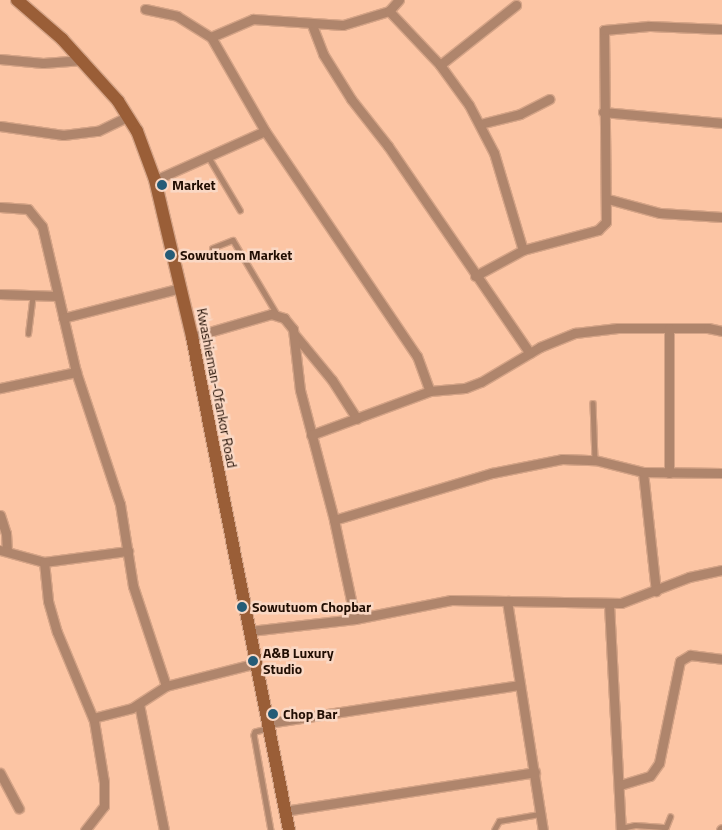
<!DOCTYPE html>
<style>
body{margin:0}
#map{position:relative;width:722px;height:830px;overflow:hidden;background:#fcc5a4;font-family:"Titillium Web",sans-serif}
div>[style]{position:absolute}
[style*='--x']{left:calc(var(--x)*1px);top:calc(var(--y)*1px);width:calc(var(--w)*1px);rotate:calc(var(--a)*1deg)}
.roads{filter:drop-shadow(1px 0 #d5a487) drop-shadow(-1px 0 #d5a487) drop-shadow(0 1px #d5a487) drop-shadow(0 -1px #d5a487)}
.service>*{height:4.5px;margin:-2.25px;padding:0 2.25px;transform-origin:2.25px;border-radius:2.25px;background:#af856c}
.minor>*{height:9px;margin:-4.5px;padding:0 4.5px;transform-origin:4.5px;border-radius:4.5px;background:#af856c}
.secondary>*{height:12px;margin:-6px;padding:0 6px;transform-origin:6px;border-radius:6px;background:#9a5e37}
.dots>*{width:14px;height:14px;translate:-50% -50%;box-sizing:border-box;border:2px solid #fad8c4;border-radius:50%}
span{translate:-50% -50%;white-space:nowrap;text-align:center;line-height:1.15;-webkit-text-stroke:5px #fad8c4;paint-order:stroke}
.poi-label{font-size:14px;color:#210e03;font-weight:700}
.left{translate:0 -50%;text-align:left}
.street-label{font-size:14px;color:#210e03}
</style>
<div id="map">
<div class="roads">
<div class="service">
<i style="--x:208;--y:156;--w:63;--a:59.3"></i>
<i style="--x:212;--y:248;--w:22;--a:-21"></i>
<i style="--x:233;--y:240;--w:86;--a:59.3"></i>
<i style="--x:28;--y:334;--w:39;--a:-83"></i>
<i style="--x:593;--y:403;--w:57;--a:88"></i>
<i style="--x:267;--y:729;--w:12;--a:166"></i>
<i style="--x:255;--y:732;--w:3;--a:108"></i>
<i style="--x:254;--y:735;--w:97;--a:79.9"></i>
<i style="--x:621;--y:828;--w:14;--a:-12"></i>
<i style="--x:635;--y:825;--w:31;--a:4"></i>
<i style="--x:666;--y:827;--w:11;--a:-68"></i>
<i style="--x:494;--y:830;--w:10;--a:-61"></i>
<i style="--x:499;--y:821;--w:42;--a:-9.7"></i>
</div>
<div class="minor">
<i style="--x:145;--y:9;--w:33;--a:12"></i>
<i style="--x:177;--y:16;--w:40;--a:32"></i>
<i style="--x:211;--y:37;--w:108;--a:60.1"></i>
<i style="--x:265;--y:131;--w:272;--a:56"></i>
<i style="--x:417;--y:356;--w:37;--a:70"></i>
<i style="--x:389;--y:11;--w:74;--a:46.6"></i>
<i style="--x:440;--y:65;--w:49;--a:54.1"></i>
<i style="--x:469;--y:105;--w:54;--a:62.5"></i>
<i style="--x:494;--y:153;--w:101;--a:73.4"></i>
<i style="--x:312;--y:25;--w:31;--a:69"></i>
<i style="--x:323;--y:54;--w:53;--a:58.1"></i>
<i style="--x:351;--y:99;--w:60;--a:51.8"></i>
<i style="--x:388;--y:146;--w:251;--a:55.6"></i>
<i style="--x:211;--y:37;--w:46;--a:-23.2"></i>
<i style="--x:253;--y:19;--w:90;--a:3.8"></i>
<i style="--x:343;--y:25;--w:48;--a:-16.9"></i>
<i style="--x:389;--y:11;--w:15;--a:-48"></i>
<i style="--x:0;--y:59;--w:43;--a:5.3"></i>
<i style="--x:43;--y:63;--w:40;--a:-4.3"></i>
<i style="--x:440;--y:65;--w:97;--a:-38.3"></i>
<i style="--x:603;--y:112;--w:120;--a:5.3"></i>
<i style="--x:480;--y:124;--w:41;--a:-14"></i>
<i style="--x:520;--y:114;--w:33;--a:-27"></i>
<i style="--x:0;--y:126;--w:64;--a:8.1"></i>
<i style="--x:63;--y:135;--w:35;--a:-7"></i>
<i style="--x:98;--y:131;--w:34;--a:-26"></i>
<i style="--x:155;--y:180;--w:120;--a:-24"></i>
<i style="--x:608;--y:199;--w:54;--a:15.1"></i>
<i style="--x:660;--y:213;--w:62;--a:3.7"></i>
<i style="--x:0;--y:207;--w:28;--a:4"></i>
<i style="--x:28;--y:209;--w:22;--a:51"></i>
<i style="--x:42;--y:226;--w:150;--a:76.9"></i>
<i style="--x:76;--y:372;--w:139;--a:71.6"></i>
<i style="--x:120;--y:504;--w:83;--a:81"></i>
<i style="--x:133;--y:586;--w:105;--a:71.7"></i>
<i style="--x:475;--y:276;--w:55;--a:-28.4"></i>
<i style="--x:523;--y:250;--w:78;--a:-14.9"></i>
<i style="--x:598;--y:230;--w:11;--a:-45"></i>
<i style="--x:606;--y:222;--w:192;--a:-90.6"></i>
<i style="--x:604;--y:30;--w:45;--a:-5.1"></i>
<i style="--x:649;--y:26;--w:73;--a:2.4"></i>
<i style="--x:0;--y:294;--w:58;--a:2"></i>
<i style="--x:63;--y:318;--w:122;--a:-14.3"></i>
<i style="--x:295;--y:335;--w:58;--a:50.6"></i>
<i style="--x:332;--y:380;--w:46;--a:57.3"></i>
<i style="--x:192;--y:337;--w:82;--a:-16.2"></i>
<i style="--x:271;--y:314;--w:14;--a:17"></i>
<i style="--x:284;--y:318;--w:14;--a:51"></i>
<i style="--x:293;--y:329;--w:61;--a:83.5"></i>
<i style="--x:300;--y:390;--w:134;--a:75.3"></i>
<i style="--x:334;--y:520;--w:101;--a:78"></i>
<i style="--x:0;--y:388;--w:78;--a:-11.9"></i>
<i style="--x:311;--y:435;--w:127;--a:-20.3"></i>
<i style="--x:430;--y:391;--w:35;--a:-5"></i>
<i style="--x:465;--y:388;--w:17;--a:-21"></i>
<i style="--x:481;--y:382;--w:69;--a:-30.7"></i>
<i style="--x:540;--y:347;--w:38;--a:-22"></i>
<i style="--x:575;--y:333;--w:43;--a:-6.6"></i>
<i style="--x:618;--y:328;--w:90;--a:0"></i>
<i style="--x:708;--y:328;--w:14;--a:12"></i>
<i style="--x:643;--y:472;--w:120;--a:83.8"></i>
<i style="--x:669;--y:473;--w:145;--a:-90"></i>
<i style="--x:0;--y:515;--w:19;--a:72"></i>
<i style="--x:6;--y:533;--w:18;--a:87"></i>
<i style="--x:334;--y:520;--w:165;--a:-16.6"></i>
<i style="--x:492;--y:473;--w:71;--a:-11.3"></i>
<i style="--x:562;--y:459;--w:33;--a:2"></i>
<i style="--x:595;--y:460;--w:49;--a:14"></i>
<i style="--x:643;--y:472;--w:79;--a:0.7"></i>
<i style="--x:0;--y:550;--w:46;--a:15.3"></i>
<i style="--x:44;--y:562;--w:85;--a:-7.5"></i>
<i style="--x:44;--y:562;--w:39;--a:84"></i>
<i style="--x:48;--y:601;--w:32;--a:74"></i>
<i style="--x:57;--y:632;--w:96;--a:67.4"></i>
<i style="--x:94;--y:721;--w:62;--a:80.7"></i>
<i style="--x:104;--y:782;--w:24;--a:90"></i>
<i style="--x:104;--y:806;--w:31;--a:128"></i>
<i style="--x:507;--y:601;--w:232;--a:81.1"></i>
<i style="--x:609;--y:604;--w:226;--a:87"></i>
<i style="--x:250;--y:631;--w:106;--a:-6.5"></i>
<i style="--x:355;--y:619;--w:98;--a:-11.2"></i>
<i style="--x:451;--y:600;--w:170;--a:1"></i>
<i style="--x:621;--y:603;--w:73;--a:-20.9"></i>
<i style="--x:689;--y:577;--w:34;--a:-12"></i>
<i style="--x:139;--y:704;--w:128;--a:78.8"></i>
<i style="--x:93;--y:718;--w:40;--a:-14.4"></i>
<i style="--x:132;--y:708;--w:40;--a:-32.9"></i>
<i style="--x:166;--y:686;--w:93;--a:-14.3"></i>
<i style="--x:268;--y:723;--w:255;--a:-8.6"></i>
<i style="--x:0;--y:773;--w:40;--a:62"></i>
<i style="--x:620;--y:785;--w:31;--a:-17"></i>
<i style="--x:650;--y:776;--w:16;--a:-55"></i>
<i style="--x:659;--y:763;--w:104;--a:-78.4"></i>
<i style="--x:680;--y:661;--w:12;--a:-31"></i>
<i style="--x:690;--y:655;--w:32;--a:7"></i>
<i style="--x:284;--y:811;--w:254;--a:-8.8"></i>
<i style="--x:721;--y:830;--w:1;--a:-45"></i>
</div>
<div class="secondary">
<i style="--x:17;--y:0;--w:60;--a:40.9"></i>
<i style="--x:62;--y:39;--w:84;--a:47.9"></i>
<i style="--x:118;--y:101;--w:36;--a:58"></i>
<i style="--x:137;--y:131;--w:52;--a:69.8"></i>
<i style="--x:155;--y:180;--w:161;--a:76.7"></i>
<i style="--x:192;--y:337;--w:502;--a:78.87"></i>
</div>
</div>
<div class="dots">
<i style="left:162px;top:185px;background:#255c77"></i>
<i style="left:170px;top:255px;background:#255c77"></i>
<i style="left:242px;top:607px;background:#255c77"></i>
<i style="left:253px;top:661px;background:#255c77"></i>
<i style="left:273px;top:714px;background:#255c77"></i>
</div>
<div class="poi-label">
<span class="left" style="left:172px;top:185px">Market</span>
<span class="left" style="left:180px;top:255px">Sowutuom Market</span>
<span class="left" style="left:252px;top:607px">Sowutuom Chopbar</span>
<span class="left" style="left:263px;top:661px">A&amp;B Luxury<br>Studio</span>
<span class="left" style="left:283px;top:714px">Chop Bar</span>
</div>
<div class="street-label">
<span style="left:217px;top:388px;rotate:79deg">Kwashieman-Ofankor Road</span>
</div>
</div>
